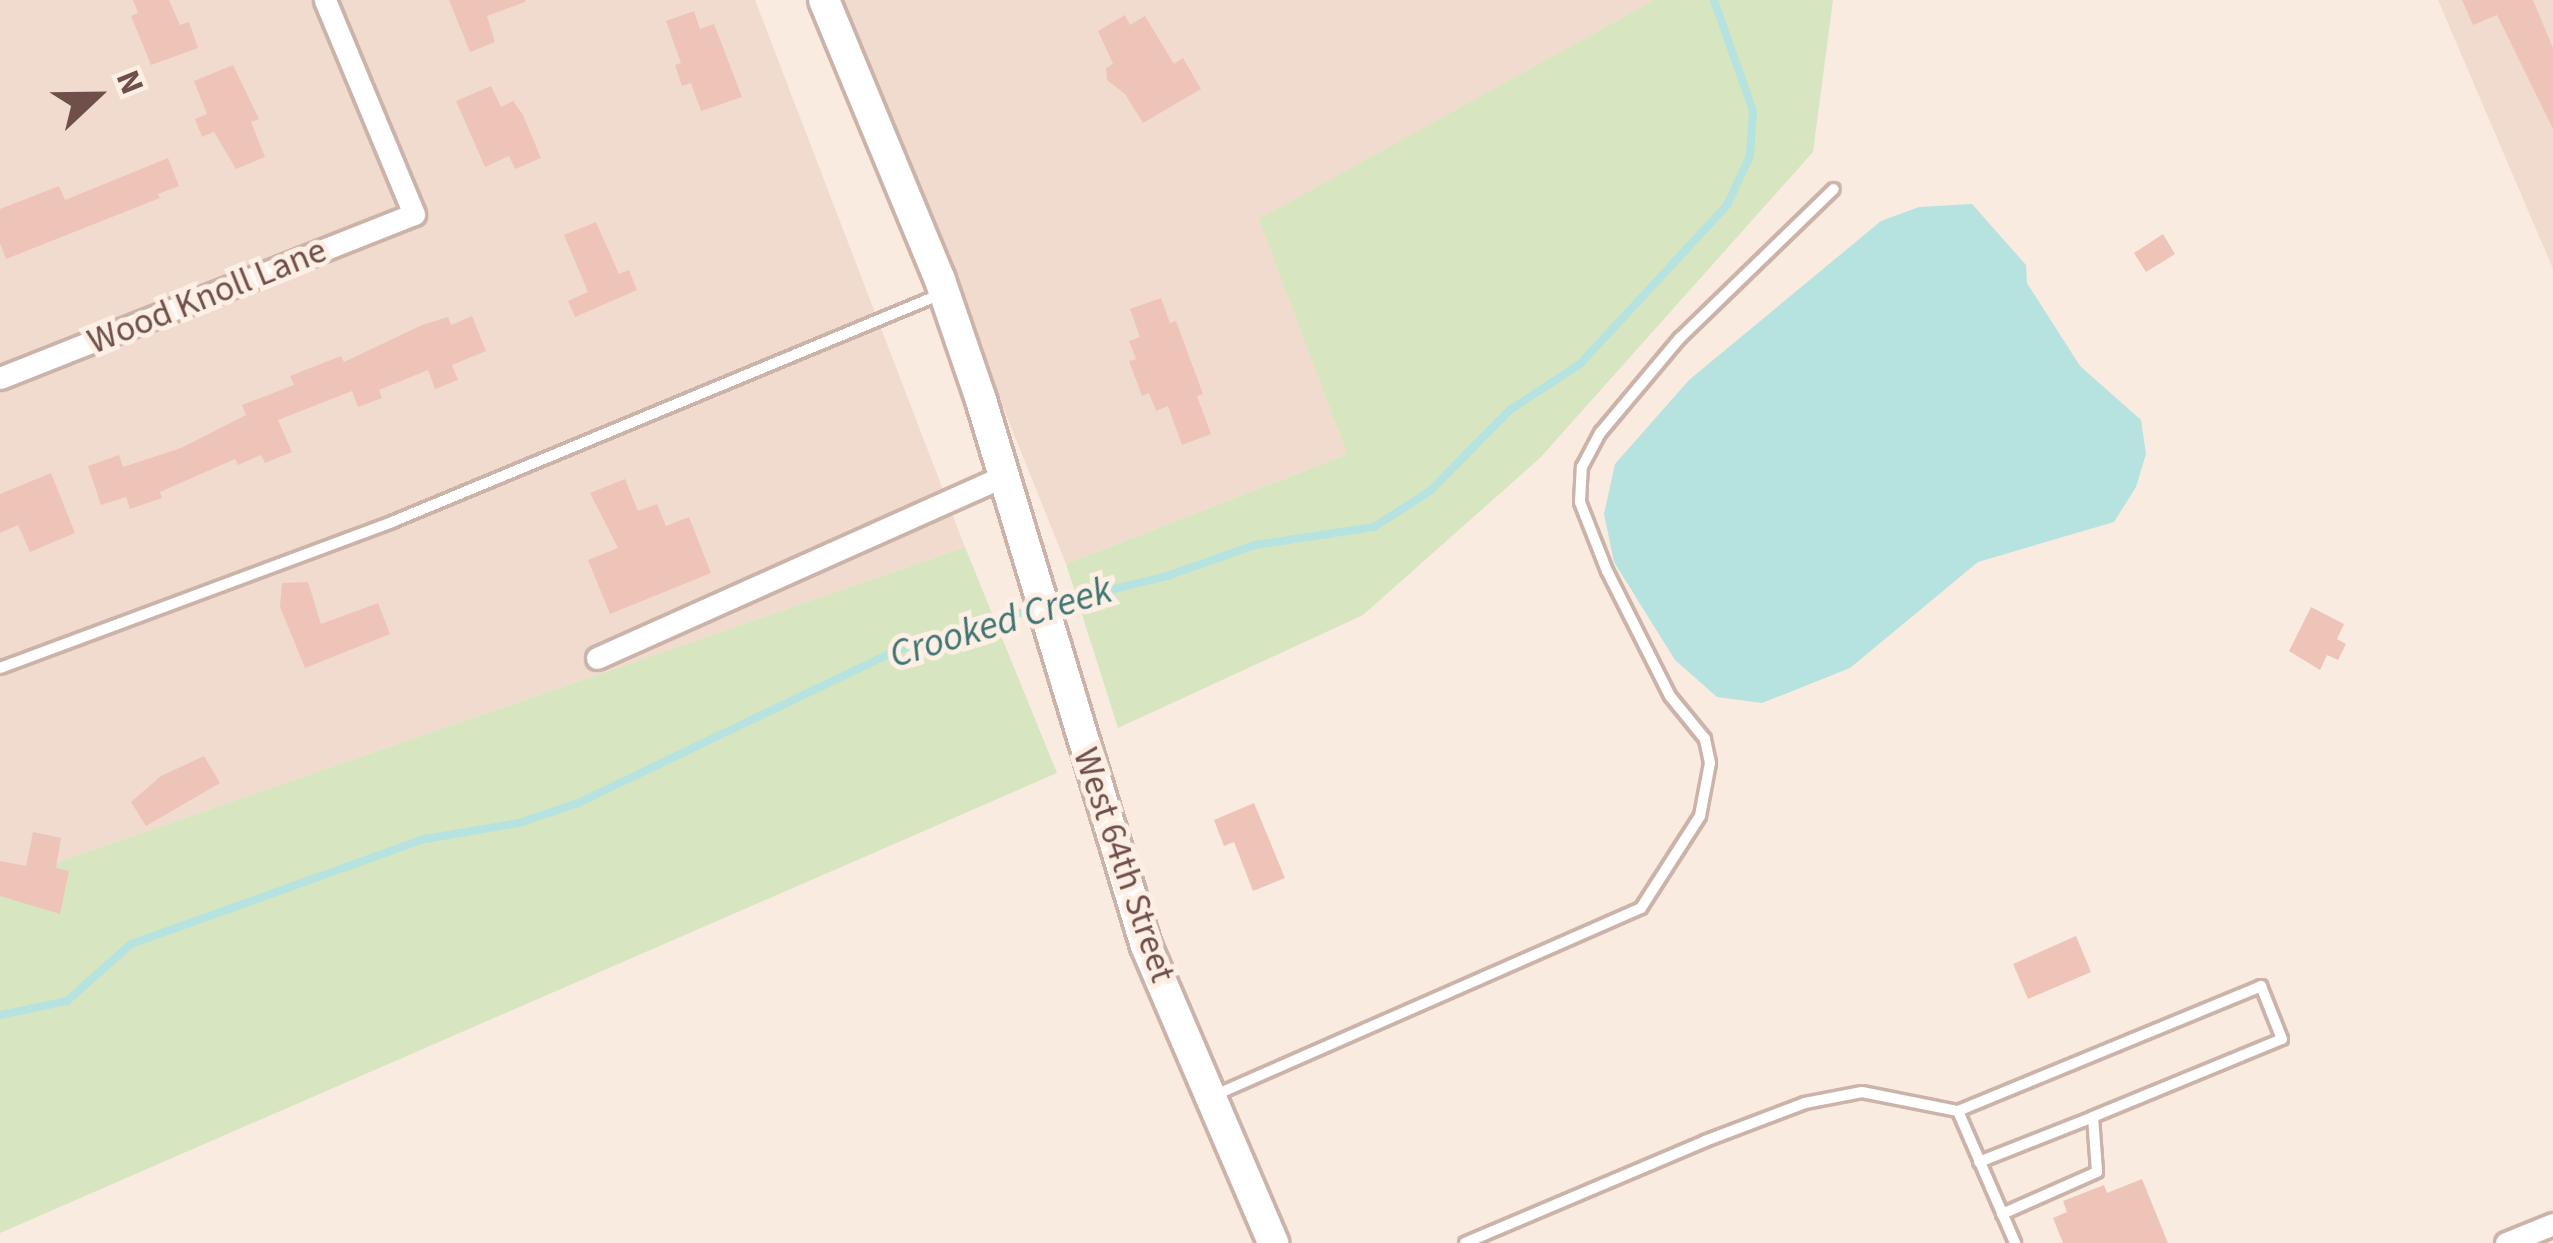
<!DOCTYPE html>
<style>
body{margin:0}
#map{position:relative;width:2553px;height:1243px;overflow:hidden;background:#faebe0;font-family:"Source Sans 3",sans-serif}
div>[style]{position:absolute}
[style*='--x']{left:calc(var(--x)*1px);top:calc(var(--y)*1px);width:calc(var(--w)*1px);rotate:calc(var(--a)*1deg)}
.residential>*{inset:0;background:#f1dbcf}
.green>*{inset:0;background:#d7e6c0}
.water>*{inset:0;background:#b6e2e0}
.stream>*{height:8px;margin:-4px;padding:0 4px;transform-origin:4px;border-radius:4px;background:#b6e2e0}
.building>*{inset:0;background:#eec4b9}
.roads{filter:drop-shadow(3px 0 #ccb3aa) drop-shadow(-3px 0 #ccb3aa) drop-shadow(0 3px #ccb3aa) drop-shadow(0 -3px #ccb3aa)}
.lane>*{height:10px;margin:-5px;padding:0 5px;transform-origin:5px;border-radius:5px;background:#fff}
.street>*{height:21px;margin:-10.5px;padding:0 10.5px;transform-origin:10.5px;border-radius:10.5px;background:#fff}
.secondary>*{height:30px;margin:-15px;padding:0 15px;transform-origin:15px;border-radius:15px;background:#fff}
span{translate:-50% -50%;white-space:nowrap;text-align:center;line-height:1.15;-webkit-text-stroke:10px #feefe5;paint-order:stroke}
.street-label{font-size:36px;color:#6f4f49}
.water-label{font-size:39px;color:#3e7472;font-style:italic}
.north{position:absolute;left:36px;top:36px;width:120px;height:120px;-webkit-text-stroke:9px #feefe5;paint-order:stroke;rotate:68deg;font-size:33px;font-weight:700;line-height:48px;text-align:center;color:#6f4f49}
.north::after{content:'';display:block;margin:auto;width:42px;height:54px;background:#6f4f49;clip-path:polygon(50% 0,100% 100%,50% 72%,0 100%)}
</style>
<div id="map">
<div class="residential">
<i style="clip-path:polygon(0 0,755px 0,965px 547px,0 882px)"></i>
<i style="clip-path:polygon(840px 0,1654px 0,1260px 219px,1347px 454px,1066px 564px)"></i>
<i style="clip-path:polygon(2438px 0,2553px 0,2553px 269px)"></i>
</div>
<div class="green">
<i style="clip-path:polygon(1654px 0,1833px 0,1813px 152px,1540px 458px,1363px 615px,1118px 728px,1066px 564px,1347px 454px,1259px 219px)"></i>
<i style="clip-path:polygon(965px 547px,1057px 773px,0 1233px,0 882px)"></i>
</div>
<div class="water">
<i style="clip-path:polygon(1972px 204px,2026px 265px,2027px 283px,2080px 366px,2141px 420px,2146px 454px,2136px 487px,2114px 522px,1978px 562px,1850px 668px,1762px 703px,1717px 697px,1675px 660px,1614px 562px,1604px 514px,1615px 464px,1689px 380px,1881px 221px,1919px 207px)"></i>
</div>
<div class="stream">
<i style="--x:1052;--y:604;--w:118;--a:-13.7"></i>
<i style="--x:1167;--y:576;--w:93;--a:-19.4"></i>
<i style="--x:1255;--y:545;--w:120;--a:-8.6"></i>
<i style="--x:1374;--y:527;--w:67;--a:-32.7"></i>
<i style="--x:1430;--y:491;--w:114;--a:-45.4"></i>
<i style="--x:1510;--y:410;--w:84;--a:-33.3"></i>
<i style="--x:1580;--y:364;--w:217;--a:-47.2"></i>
<i style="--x:1727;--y:205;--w:54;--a:-64.9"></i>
<i style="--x:1750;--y:156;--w:45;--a:-86.2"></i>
<i style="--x:1753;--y:111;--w:118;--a:-109.4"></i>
<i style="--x:0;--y:1015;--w:68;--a:-11.8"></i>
<i style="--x:67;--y:1001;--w:86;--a:-41.7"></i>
<i style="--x:131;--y:944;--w:312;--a:-19.7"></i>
<i style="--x:425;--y:839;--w:95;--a:-9.7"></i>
<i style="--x:519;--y:823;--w:62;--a:-18.7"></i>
<i style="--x:578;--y:803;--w:355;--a:-25.6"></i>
<i style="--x:898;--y:650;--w:145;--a:-16.8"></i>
</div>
<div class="building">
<i style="clip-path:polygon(133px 0,169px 0,180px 25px,189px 22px,198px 48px,151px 65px,131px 16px,138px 13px)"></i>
<i style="clip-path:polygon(449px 0,525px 0,525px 2px,487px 16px,495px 42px,470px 52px)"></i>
<i style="clip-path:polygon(2462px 0,2533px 0,2553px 48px,2553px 129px,2497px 15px,2473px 25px)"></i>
<i style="clip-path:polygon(694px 11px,700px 29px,714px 24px,742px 97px,701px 111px,691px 83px,682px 86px,675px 65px,681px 63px,666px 21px)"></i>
<i style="clip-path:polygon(1125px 15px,1130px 25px,1145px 16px,1174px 64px,1183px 58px,1201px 89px,1143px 123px,1125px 94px,1107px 80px,1106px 68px,1113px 64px,1098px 31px)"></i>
<i style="clip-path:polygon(233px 65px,259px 119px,251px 122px,265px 157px,236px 169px,214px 132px,202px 137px,195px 119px,207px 114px,194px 81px)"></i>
<i style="clip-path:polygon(491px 86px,501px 107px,513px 101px,523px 115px,541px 158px,515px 169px,509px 156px,485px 167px,456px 101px)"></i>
<i style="clip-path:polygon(168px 158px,179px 186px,158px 194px,160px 198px,6px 259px,0 243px,0 209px,59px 186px,65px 200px)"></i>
<i style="clip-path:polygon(596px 222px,619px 274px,629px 270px,637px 290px,575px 317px,568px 301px,588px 292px,564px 235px)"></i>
<i style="clip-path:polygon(2163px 234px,2175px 254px,2146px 272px,2134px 253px)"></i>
<i style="clip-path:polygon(1161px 298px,1170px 323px,1176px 321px,1203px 394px,1197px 396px,1211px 434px,1182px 445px,1168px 406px,1156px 411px,1149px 393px,1142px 396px,1129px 361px,1136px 359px,1129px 341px,1140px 337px,1130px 309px)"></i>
<i style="clip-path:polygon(472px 316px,486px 351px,452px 365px,458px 380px,435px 389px,428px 370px,379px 390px,382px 398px,358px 407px,352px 391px,278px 420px,292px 452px,265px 463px,261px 455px,238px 465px,235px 459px,160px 492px,162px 498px,130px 509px,126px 497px,101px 505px,88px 466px,119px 455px,123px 467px,181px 448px,246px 415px,242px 405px,294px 385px,290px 376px,341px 356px,344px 362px,422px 325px,448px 317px,451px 325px)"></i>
<i style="clip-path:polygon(51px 473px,75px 533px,30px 552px,18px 525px,0 533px,0 494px)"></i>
<i style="clip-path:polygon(625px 479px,638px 511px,657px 504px,666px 526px,689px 517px,711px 573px,610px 614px,588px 560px,618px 548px,590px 493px)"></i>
<i style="clip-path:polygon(308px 582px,321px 624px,378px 603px,390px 634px,305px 668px,280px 607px,282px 583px)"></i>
<i style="clip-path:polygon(2311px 607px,2344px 624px,2337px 639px,2346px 644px,2338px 660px,2327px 655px,2320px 670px,2289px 651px)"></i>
<i style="clip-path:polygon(204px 756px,220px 783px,146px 826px,131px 802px,161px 776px)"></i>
<i style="clip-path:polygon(1254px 803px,1285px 878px,1253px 891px,1234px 842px,1224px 846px,1214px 820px)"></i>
<i style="clip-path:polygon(33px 832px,61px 838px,56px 868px,69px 871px,60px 914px,0 896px,0 861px,26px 866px)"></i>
<i style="clip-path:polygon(2076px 936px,2091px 972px,2028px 999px,2013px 964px)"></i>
<i style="clip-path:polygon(2142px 1179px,2168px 1243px,2063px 1243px,2053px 1218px,2067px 1212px,2063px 1201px,2104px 1185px,2107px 1193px)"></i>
</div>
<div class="roads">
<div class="lane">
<i style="--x:0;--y:668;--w:418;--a:-20.4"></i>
<i style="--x:392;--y:522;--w:594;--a:-22.55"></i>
<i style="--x:1213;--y:1096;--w:467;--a:-23.7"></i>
<i style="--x:1641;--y:908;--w:109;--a:-57.3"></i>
<i style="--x:1700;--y:816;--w:54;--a:-79.3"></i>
<i style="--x:1710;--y:763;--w:25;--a:-102"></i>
<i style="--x:1705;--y:739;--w:55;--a:-129.1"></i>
<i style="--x:1670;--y:696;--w:140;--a:-116.7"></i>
<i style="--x:1607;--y:571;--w:74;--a:-111.4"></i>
<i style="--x:1580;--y:502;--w:35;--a:-87"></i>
<i style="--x:1582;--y:467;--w:40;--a:-62"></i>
<i style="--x:1601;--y:432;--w:123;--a:-50"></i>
<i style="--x:1680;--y:338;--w:214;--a:-44.1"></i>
<i style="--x:1958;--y:1111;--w:328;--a:-22.4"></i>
<i style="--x:2261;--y:986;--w:57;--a:68.4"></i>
<i style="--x:2282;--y:1039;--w:204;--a:157.6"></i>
<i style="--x:2093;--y:1117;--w:55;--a:85.8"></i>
<i style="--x:2097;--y:1172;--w:104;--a:156.1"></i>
<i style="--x:1979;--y:1162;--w:123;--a:-21.5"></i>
<i style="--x:1465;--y:1243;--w:261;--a:-23"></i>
<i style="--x:1705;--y:1141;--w:107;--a:-20.8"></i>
<i style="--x:1805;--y:1103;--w:58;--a:-10.9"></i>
<i style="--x:1862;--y:1092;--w:98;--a:11.2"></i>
<i style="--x:1958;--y:1111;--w:144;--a:66.6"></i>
</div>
<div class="street">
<i style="--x:0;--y:378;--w:445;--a:-21.6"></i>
<i style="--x:414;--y:214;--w:232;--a:-112.6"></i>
<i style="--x:597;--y:658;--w:446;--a:-24.1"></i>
<i style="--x:2506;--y:1243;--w:51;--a:-22"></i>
</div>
<div class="secondary">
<i style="--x:824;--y:0;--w:303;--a:67.5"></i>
<i style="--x:940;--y:280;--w:127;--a:71.1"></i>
<i style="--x:981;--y:400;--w:570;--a:73.19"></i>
<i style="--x:1146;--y:946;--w:323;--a:66.8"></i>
</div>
</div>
<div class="street-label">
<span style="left:207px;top:296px;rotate:-22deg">Wood Knoll Lane</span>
<span style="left:1124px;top:865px;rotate:71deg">West 64th Street</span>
</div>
<div class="water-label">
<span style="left:1001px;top:623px;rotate:-17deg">Crooked Creek</span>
</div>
<div class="north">N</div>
</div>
